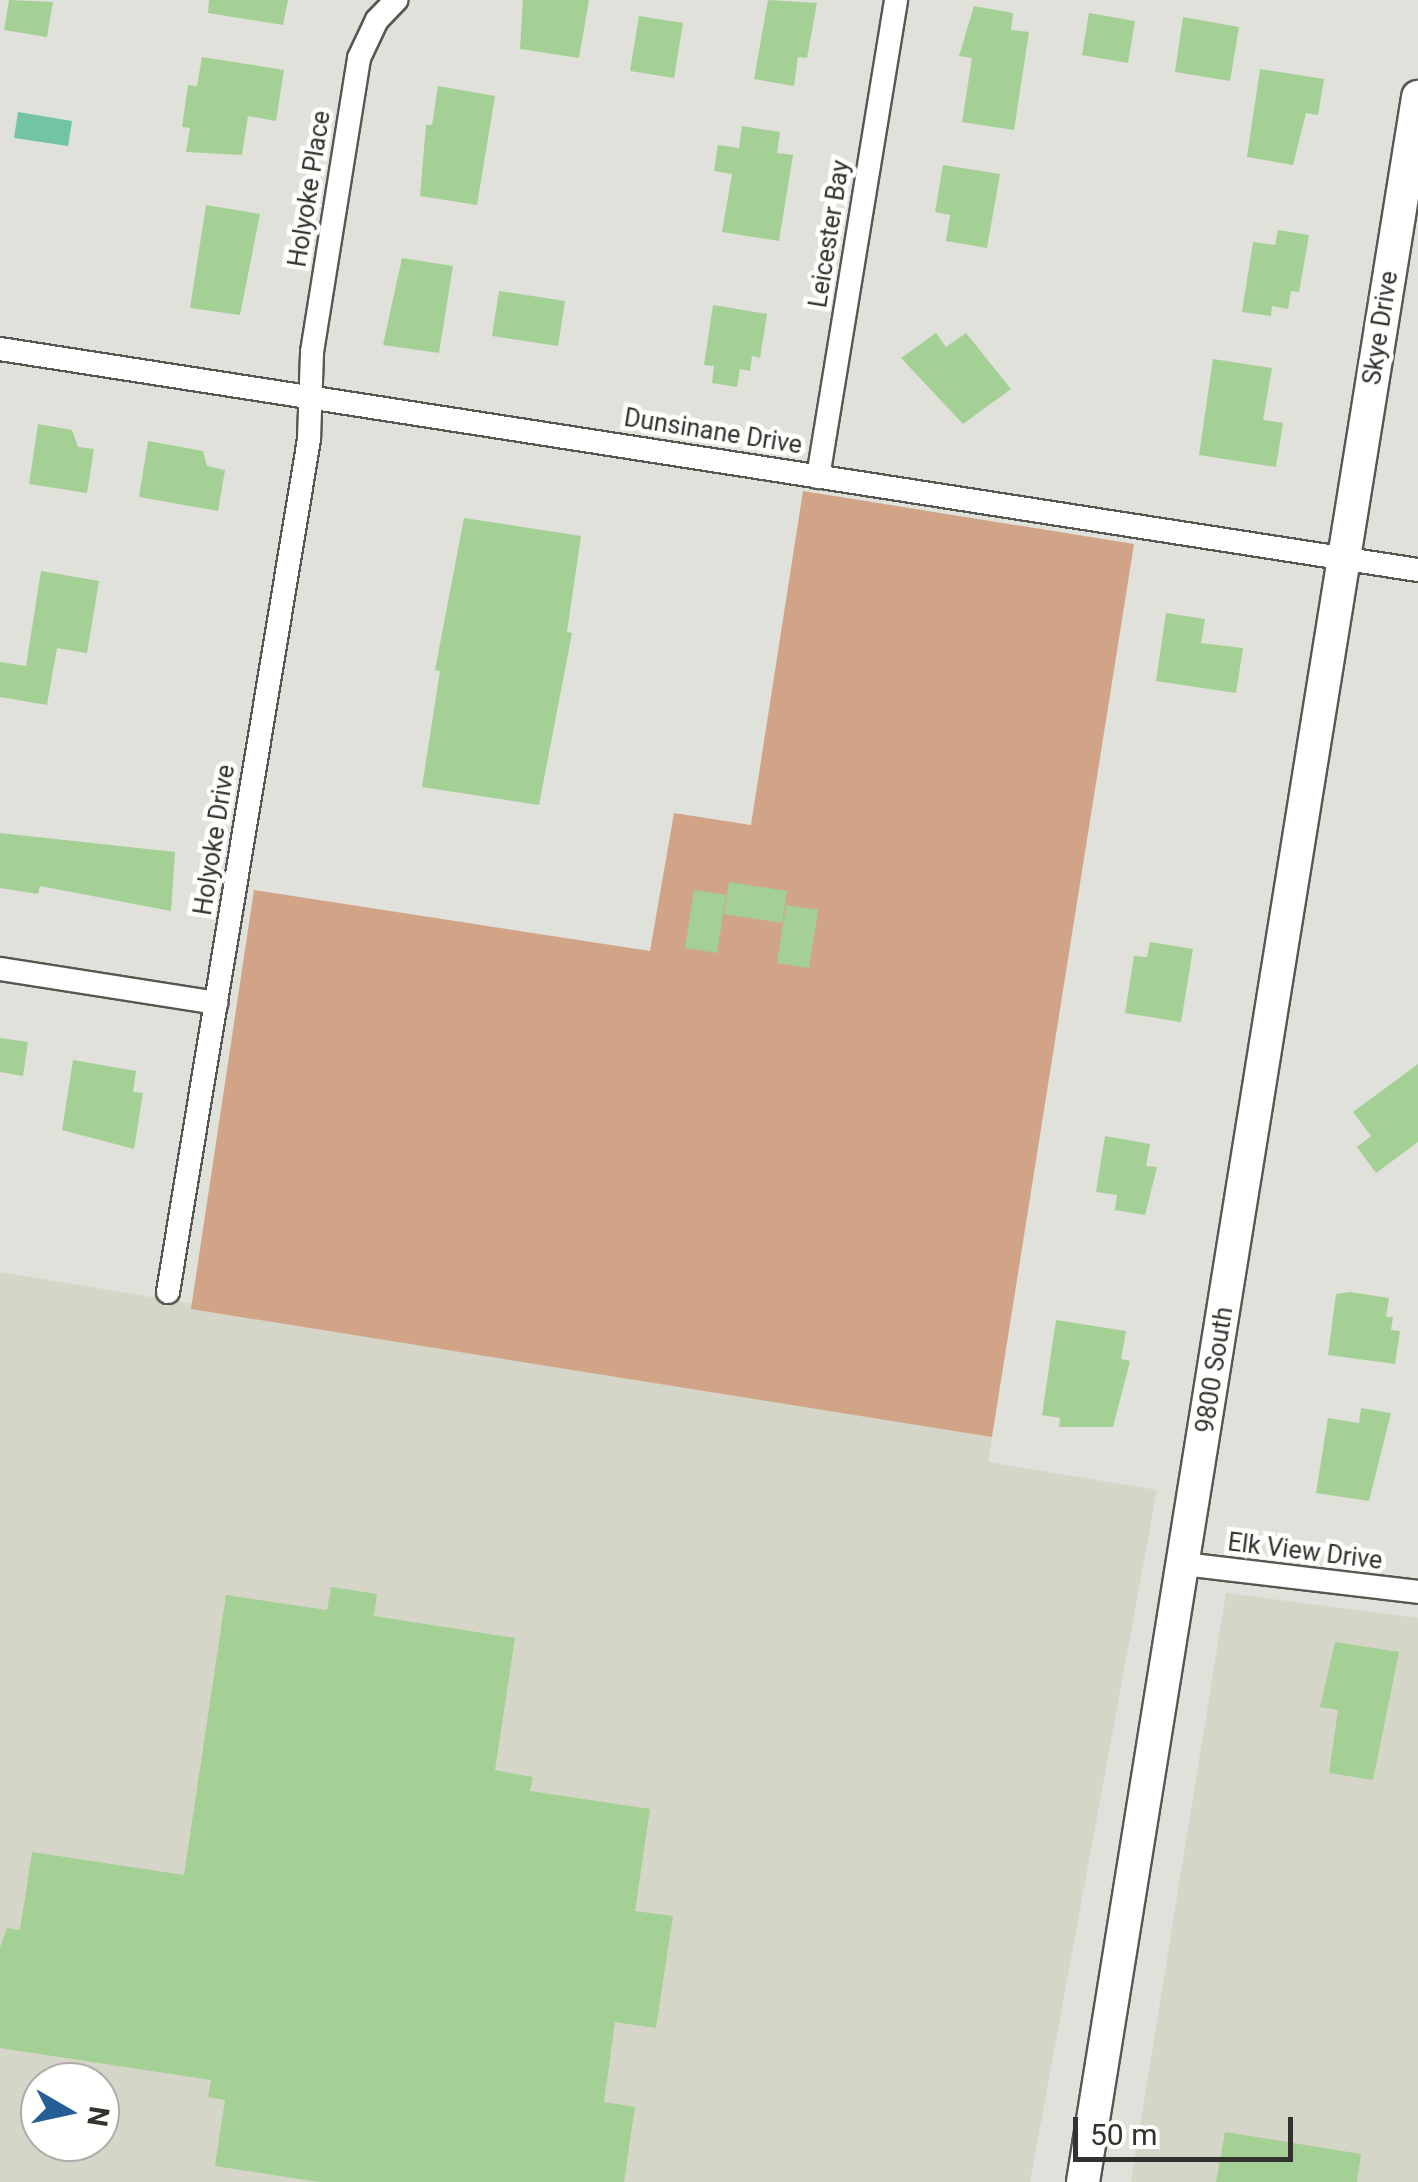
<!DOCTYPE html>
<style>
body{margin:0}
#map{position:relative;width:1418px;height:2182px;overflow:hidden;background:#e0e1da;font-family:Roboto,sans-serif}
div>[style]{position:absolute}
[style*='--x']{left:calc(var(--x)*1px);top:calc(var(--y)*1px);width:calc(var(--w)*1px);rotate:calc(var(--a)*1deg)}
.built>*{inset:0;background:#d5d5c8}
.green>*{inset:0;background:#d1a488}
.water>*{inset:0;background:#73c4a4}
.building>*{inset:0;background:#a4d095}
.roads{filter:drop-shadow(2px 0 #585852) drop-shadow(-2px 0 #585852) drop-shadow(0 2px #585852) drop-shadow(0 -2px #585852)}
.street>*{height:22px;margin:-11px;padding:0 11px;transform-origin:11px;border-radius:11px;background:#fff}
.secondary>*{height:32px;margin:-16px;padding:0 16px;transform-origin:16px;border-radius:16px;background:#fff}
span{translate:-50% -50%;white-space:nowrap;text-align:center;line-height:1.15;-webkit-text-stroke:9px #fffffe;paint-order:stroke}
.street-label{font-size:25px;color:#32322f}
.north{position:absolute;left:20px;top:2062px;width:100px;height:100px;box-sizing:border-box;background:#fffffe;border:2px solid #adadab;border-radius:50%;rotate:99deg;font-size:28px;font-weight:700;line-height:40px;text-align:center;color:#32322f}
.north::after{content:'';display:block;margin:auto;width:35px;height:45px;background:#255d95;clip-path:polygon(50% 0,100% 100%,50% 72%,0 100%)}
.scale{position:absolute;left:1073px;top:2117px;width:220px;height:45px;box-sizing:border-box;border:5px solid #32322f;border-top:0;padding-left:12px;font-size:30px;line-height:35px;white-space:nowrap;color:#32322f;-webkit-text-stroke:8px #fffffe;paint-order:stroke}
</style>
<div id="map">
<div class="built">
<i style="clip-path:polygon(evenodd,0 1272px,992px 1437px,988px 1462px,1157px 1490px,1030px 2182px,0 2182px,0 1272px,40px 2082px,100px 2082px,100px 2142px,40px 2142px,40px 2082px)"></i>
<i style="clip-path:polygon(1226px 1593px,1418px 1618px,1418px 2182px,1131px 2182px)"></i>
</div>
<div class="green">
<i style="clip-path:polygon(803px 491px,1134px 544px,992px 1437px,191px 1309px,254px 890px,650px 951px,674px 813px,751px 825px)"></i>
</div>
<div class="water">
<i style="clip-path:polygon(18px 112px,72px 121px,68px 146px,14px 138px)"></i>
</div>
<div class="building">
<i style="clip-path:polygon(9px 0,53px 2px,47px 37px,4px 30px)"></i>
<i style="clip-path:polygon(209px 0,288px 0,283px 25px,208px 13px)"></i>
<i style="clip-path:polygon(523px 0,589px 0,579px 58px,520px 49px)"></i>
<i style="clip-path:polygon(768px 0,817px 3px,807px 58px,798px 57px,794px 86px,754px 79px)"></i>
<i style="clip-path:polygon(974px 6px,1013px 13px,1011px 30px,1029px 32px,1014px 130px,962px 122px,972px 58px,959px 56px)"></i>
<i style="clip-path:polygon(1089px 13px,1135px 21px,1128px 63px,1082px 55px)"></i>
<i style="clip-path:polygon(639px 16px,683px 23px,674px 78px,630px 71px)"></i>
<i style="clip-path:polygon(1183px 17px,1239px 27px,1230px 81px,1175px 72px)"></i>
<i style="clip-path:polygon(202px 57px,284px 70px,276px 121px,248px 116px,242px 155px,186px 152px,190px 128px,182px 127px,188px 85px,197px 86px)"></i>
<i style="clip-path:polygon(1260px 69px,1324px 79px,1318px 115px,1306px 113px,1293px 165px,1247px 157px)"></i>
<i style="clip-path:polygon(438px 86px,495px 96px,477px 205px,420px 196px,426px 125px,432px 125px)"></i>
<i style="clip-path:polygon(742px 126px,780px 132px,777px 153px,793px 155px,779px 241px,722px 232px,732px 174px,714px 171px,718px 145px,739px 148px)"></i>
<i style="clip-path:polygon(943px 165px,1000px 174px,987px 248px,946px 241px,950px 215px,935px 212px)"></i>
<i style="clip-path:polygon(206px 205px,260px 214px,240px 315px,190px 308px)"></i>
<i style="clip-path:polygon(1278px 230px,1309px 235px,1299px 292px,1291px 291px,1288px 309px,1272px 306px,1271px 316px,1242px 312px,1253px 242px,1275px 245px)"></i>
<i style="clip-path:polygon(402px 258px,453px 266px,439px 353px,383px 345px)"></i>
<i style="clip-path:polygon(499px 291px,565px 301px,558px 346px,492px 336px)"></i>
<i style="clip-path:polygon(713px 305px,767px 314px,760px 358px,752px 356px,750px 371px,740px 369px,737px 387px,712px 383px,714px 366px,704px 365px)"></i>
<i style="clip-path:polygon(936px 333px,946px 347px,966px 333px,1011px 389px,963px 424px,901px 358px)"></i>
<i style="clip-path:polygon(1213px 359px,1272px 368px,1263px 420px,1283px 423px,1276px 467px,1199px 455px)"></i>
<i style="clip-path:polygon(38px 424px,72px 430px,78px 447px,94px 449px,87px 493px,29px 484px)"></i>
<i style="clip-path:polygon(148px 441px,203px 451px,207px 466px,225px 470px,218px 511px,139px 497px)"></i>
<i style="clip-path:polygon(464px 518px,581px 536px,567px 632px,572px 633px,539px 805px,422px 787px,440px 671px,435px 670px)"></i>
<i style="clip-path:polygon(41px 571px,99px 581px,87px 653px,57px 648px,47px 705px,0 697px,0 662px,26px 666px)"></i>
<i style="clip-path:polygon(1166px 613px,1205px 619px,1201px 643px,1243px 648px,1236px 693px,1156px 681px)"></i>
<i style="clip-path:polygon(0 833px,175px 852px,171px 911px,40px 886px,38px 894px,0 888px)"></i>
<i style="clip-path:polygon(729px 882px,787px 891px,782px 923px,724px 914px)"></i>
<i style="clip-path:polygon(694px 890px,726px 895px,717px 953px,685px 948px)"></i>
<i style="clip-path:polygon(786px 905px,818px 910px,809px 968px,777px 963px)"></i>
<i style="clip-path:polygon(1150px 942px,1193px 949px,1181px 1022px,1125px 1013px,1134px 956px,1147px 957px)"></i>
<i style="clip-path:polygon(0 1038px,28px 1042px,23px 1076px,0 1072px)"></i>
<i style="clip-path:polygon(73px 1060px,136px 1071px,133px 1092px,143px 1093px,134px 1149px,62px 1130px)"></i>
<i style="clip-path:polygon(1418px 1064px,1418px 1142px,1376px 1173px,1357px 1147px,1371px 1136px,1353px 1112px)"></i>
<i style="clip-path:polygon(1105px 1136px,1150px 1144px,1146px 1166px,1157px 1167px,1145px 1215px,1115px 1210px,1117px 1195px,1096px 1192px)"></i>
<i style="clip-path:polygon(1350px 1292px,1389px 1298px,1386px 1317px,1393px 1317px,1391px 1330px,1400px 1331px,1395px 1364px,1328px 1355px,1336px 1294px)"></i>
<i style="clip-path:polygon(1056px 1320px,1126px 1331px,1121px 1359px,1130px 1361px,1113px 1427px,1059px 1427px,1060px 1418px,1042px 1415px)"></i>
<i style="clip-path:polygon(1361px 1408px,1391px 1413px,1369px 1501px,1316px 1493px,1328px 1418px,1359px 1423px)"></i>
<i style="clip-path:polygon(331px 1587px,377px 1594px,374px 1616px,515px 1638px,495px 1770px,533px 1777px,530px 1791px,650px 1809px,635px 1911px,673px 1916px,656px 2028px,615px 2022px,604px 2102px,635px 2107px,624px 2182px,319px 2182px,215px 2166px,225px 2100px,208px 2097px,211px 2080px,0 2048px,0 1948px,7px 1928px,20px 1930px,32px 1852px,184px 1875px,226px 1595px,327px 1610px)"></i>
<i style="clip-path:polygon(1335px 1642px,1399px 1652px,1373px 1780px,1329px 1773px,1338px 1710px,1320px 1707px)"></i>
<i style="clip-path:polygon(1225px 2132px,1361px 2154px,1357px 2182px,1216px 2182px)"></i>
</div>
<div class="roads">
<div class="street">
<i style="--x:0;--y:349;--w:1435;--a:8.86"></i>
<i style="--x:818;--y:477;--w:483;--a:-80.7"></i>
<i style="--x:0;--y:969;--w:219;--a:8.9"></i>
<i style="--x:168;--y:1292;--w:865;--a:-80.61"></i>
<i style="--x:309;--y:439;--w:87;--a:-88"></i>
<i style="--x:312;--y:352;--w:298;--a:-80.9"></i>
<i style="--x:359;--y:58;--w:42;--a:-64.7"></i>
<i style="--x:377;--y:20;--w:28;--a:-46"></i>
<i style="--x:1184;--y:1564;--w:236;--a:6.8"></i>
</div>
<div class="secondary">
<i style="--x:1083;--y:2182;--w:2112;--a:-80.87"></i>
</div>
</div>
<div class="street-label">
<span style="left:310px;top:189px;rotate:-81deg">Holyoke Place</span>
<span style="left:830px;top:234px;rotate:-81deg">Leicester Bay</span>
<span style="left:1381px;top:328px;rotate:-81deg">Skye Drive</span>
<span style="left:713px;top:432px;rotate:9deg">Dunsinane Drive</span>
<span style="left:215px;top:840px;rotate:-81deg">Holyoke Drive</span>
<span style="left:1215px;top:1370px;rotate:-81deg">9800 South</span>
<span style="left:1305px;top:1552px;rotate:7deg">Elk View Drive</span>
</div>
<div class="north">N</div>
<div class="scale">50 m</div>
</div>
